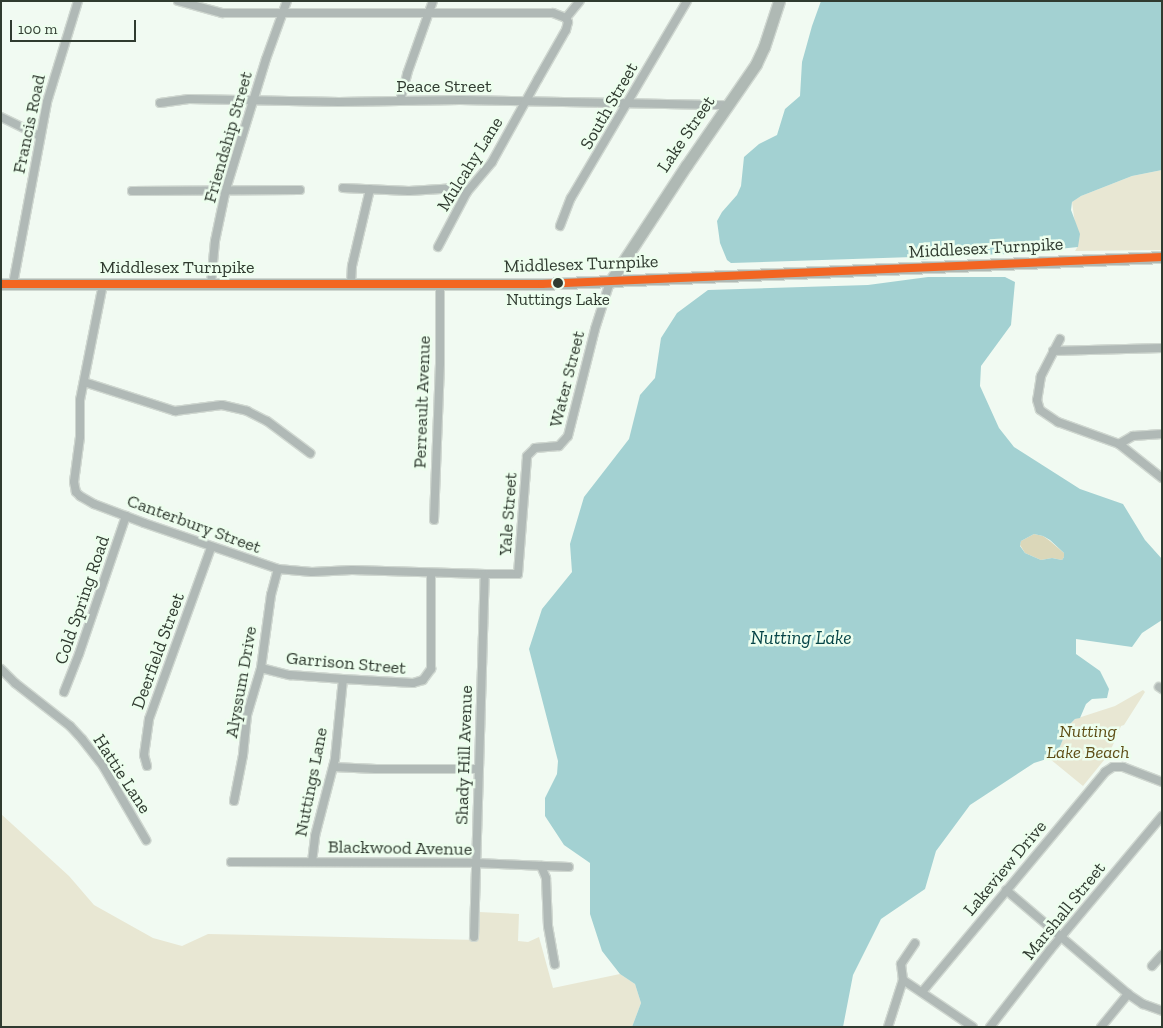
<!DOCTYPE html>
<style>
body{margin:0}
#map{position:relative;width:1163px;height:1028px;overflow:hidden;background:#f1faf2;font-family:"Zilla Slab",serif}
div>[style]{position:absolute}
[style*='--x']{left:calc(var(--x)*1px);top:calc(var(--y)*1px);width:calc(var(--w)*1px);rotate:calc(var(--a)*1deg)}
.green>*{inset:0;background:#e8e7d3}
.forest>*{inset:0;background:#dbd7b9}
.water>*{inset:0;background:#a3d1d2}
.roads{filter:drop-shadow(1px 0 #cfd7d0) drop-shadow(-1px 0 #cfd7d0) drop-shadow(0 1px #cfd7d0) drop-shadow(0 -1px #cfd7d0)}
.street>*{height:8px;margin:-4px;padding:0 4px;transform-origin:4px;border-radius:4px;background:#b0b9b6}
.secondary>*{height:11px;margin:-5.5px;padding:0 5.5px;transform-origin:5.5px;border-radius:5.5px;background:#afb9b4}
.bus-1>*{height:8px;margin:-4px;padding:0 4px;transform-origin:4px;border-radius:4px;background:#f26522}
.dots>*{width:14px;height:14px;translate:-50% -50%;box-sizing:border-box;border:2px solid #edfeee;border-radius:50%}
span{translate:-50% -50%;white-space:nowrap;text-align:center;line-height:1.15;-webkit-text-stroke:5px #edfeee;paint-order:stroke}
.bus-label{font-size:17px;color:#303b30}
.street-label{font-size:18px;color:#303b30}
.park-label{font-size:18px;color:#5e4e16;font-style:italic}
.water-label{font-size:19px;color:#054346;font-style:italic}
.frame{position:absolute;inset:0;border:2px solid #303b30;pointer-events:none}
.scale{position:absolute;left:10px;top:20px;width:126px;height:22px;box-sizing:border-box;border:2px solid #303b30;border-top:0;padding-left:6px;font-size:15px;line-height:18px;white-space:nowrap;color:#303b30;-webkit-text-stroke:4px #edfeee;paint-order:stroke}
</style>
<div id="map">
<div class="green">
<i style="clip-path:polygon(1162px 170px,1162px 250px,1075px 251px,1078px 246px,1072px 202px,1081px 196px,1132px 176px)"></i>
<i style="clip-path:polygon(1143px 690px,1145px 692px,1124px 725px,1121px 726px,1109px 754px,1083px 786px,1050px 759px,1056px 756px,1069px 725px,1075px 719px,1115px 706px)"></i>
<i style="clip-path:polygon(1px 814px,69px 876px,94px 905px,153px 938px,182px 946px,208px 934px,479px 940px,479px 912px,519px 914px,518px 941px,528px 942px,539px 937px,553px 988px,620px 974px,635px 984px,641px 1003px,632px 1027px,1px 1027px)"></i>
</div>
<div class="forest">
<i style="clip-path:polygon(1034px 534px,1043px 536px,1050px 541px,1064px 553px,1064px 557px,1062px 560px,1052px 558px,1041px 560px,1025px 553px,1020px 545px,1021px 541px)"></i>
</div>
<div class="water">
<i style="clip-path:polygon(821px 1px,1162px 1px,1162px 170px,1132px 176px,1081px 196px,1072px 202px,1071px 210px,1080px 234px,1078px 247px,1009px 254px,941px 256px,924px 260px,913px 257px,731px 263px,727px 260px,720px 243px,717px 221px,722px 212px,737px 195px,741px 186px,744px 157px,759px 144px,777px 135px,785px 109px,800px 96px,802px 62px,812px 26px)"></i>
<i style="clip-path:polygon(evenodd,928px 277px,1005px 277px,1015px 282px,1011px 325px,981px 366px,980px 386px,999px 428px,1014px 447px,1080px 489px,1123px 504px,1145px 540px,1162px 559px,1162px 620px,1142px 633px,1132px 647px,1076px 639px,1076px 654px,1100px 671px,1109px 689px,1107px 698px,1092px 699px,1086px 704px,1080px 718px,1075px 719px,1069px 725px,1056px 756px,1034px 763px,970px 805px,936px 851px,925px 889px,881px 919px,853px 975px,843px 1027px,632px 1027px,641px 1003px,635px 984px,620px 974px,602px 951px,590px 914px,590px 863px,564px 845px,545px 816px,545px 798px,557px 774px,558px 761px,529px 649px,542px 609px,572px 572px,570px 544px,584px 497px,629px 439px,640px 395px,655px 378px,661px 338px,677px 313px,708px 290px,868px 285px,928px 277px,1034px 534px,1043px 536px,1050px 540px,1064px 553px,1064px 557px,1062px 560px,1052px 558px,1041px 560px,1025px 553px,1020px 546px,1021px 541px,1034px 534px)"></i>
</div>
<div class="roads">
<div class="street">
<i style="--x:178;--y:1;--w:46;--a:15.3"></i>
<i style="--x:222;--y:13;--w:331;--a:0"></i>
<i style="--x:553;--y:13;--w:14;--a:21"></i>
<i style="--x:566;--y:18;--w:22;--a:-51"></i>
<i style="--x:400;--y:101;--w:28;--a:-75"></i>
<i style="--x:407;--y:74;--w:77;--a:-70.4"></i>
<i style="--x:160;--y:103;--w:29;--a:-8"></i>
<i style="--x:189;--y:99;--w:150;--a:1.1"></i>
<i style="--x:339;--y:102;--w:121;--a:-0.9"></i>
<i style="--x:460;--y:100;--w:268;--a:1.1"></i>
<i style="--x:1;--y:117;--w:43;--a:26"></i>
<i style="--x:343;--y:188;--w:66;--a:2.6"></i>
<i style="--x:409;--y:191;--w:48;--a:-3.6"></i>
<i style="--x:457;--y:188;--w:11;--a:22"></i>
<i style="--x:132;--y:191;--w:168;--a:-0.3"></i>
<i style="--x:560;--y:226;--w:30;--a:-69"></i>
<i style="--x:571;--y:198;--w:229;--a:-59.5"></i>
<i style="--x:438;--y:247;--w:62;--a:-62.2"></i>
<i style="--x:467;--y:192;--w:39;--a:-50"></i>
<i style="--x:492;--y:162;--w:95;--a:-61"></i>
<i style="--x:538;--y:79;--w:56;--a:-60.3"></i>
<i style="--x:566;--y:30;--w:8;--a:-76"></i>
<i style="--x:568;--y:22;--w:4;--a:-117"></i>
<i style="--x:13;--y:284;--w:185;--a:-79.4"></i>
<i style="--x:47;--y:102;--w:106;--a:-72.9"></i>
<i style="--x:103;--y:284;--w:118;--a:101.2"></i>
<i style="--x:80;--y:400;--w:37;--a:90"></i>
<i style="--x:80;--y:437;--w:45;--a:97.6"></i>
<i style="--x:74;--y:482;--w:10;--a:79"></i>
<i style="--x:76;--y:492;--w:6;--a:45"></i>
<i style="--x:80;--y:496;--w:16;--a:30"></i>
<i style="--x:94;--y:504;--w:53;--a:20.8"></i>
<i style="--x:144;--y:523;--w:142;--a:18.9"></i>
<i style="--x:278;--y:569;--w:34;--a:5"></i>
<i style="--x:312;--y:572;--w:40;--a:-2.9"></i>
<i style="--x:352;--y:570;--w:133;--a:1.7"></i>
<i style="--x:485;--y:574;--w:33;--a:0"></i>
<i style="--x:518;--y:574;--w:118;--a:-85.6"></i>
<i style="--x:527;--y:456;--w:11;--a:-45"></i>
<i style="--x:535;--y:448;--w:24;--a:-5"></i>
<i style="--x:559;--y:446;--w:13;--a:-48"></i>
<i style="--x:568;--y:436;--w:110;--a:-75.8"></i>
<i style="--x:595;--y:329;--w:49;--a:-72.3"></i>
<i style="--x:211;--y:284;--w:43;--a:-84.7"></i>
<i style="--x:215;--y:241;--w:53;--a:-78.1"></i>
<i style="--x:226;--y:189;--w:136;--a:-72.9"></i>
<i style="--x:266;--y:59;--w:62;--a:-70.1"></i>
<i style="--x:351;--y:284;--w:18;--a:-87"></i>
<i style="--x:352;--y:266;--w:79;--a:-76.8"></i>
<i style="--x:1060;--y:339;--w:42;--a:117.2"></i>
<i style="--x:1041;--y:376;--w:24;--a:99"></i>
<i style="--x:1037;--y:400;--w:10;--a:73"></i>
<i style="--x:1040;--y:410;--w:22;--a:34"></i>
<i style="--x:1058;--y:422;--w:65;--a:19.8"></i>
<i style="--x:1119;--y:444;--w:55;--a:38.3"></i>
<i style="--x:1053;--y:351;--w:109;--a:-1.6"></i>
<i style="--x:84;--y:382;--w:96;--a:17.7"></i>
<i style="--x:175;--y:411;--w:47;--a:-7.3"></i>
<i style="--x:222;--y:405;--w:26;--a:13"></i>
<i style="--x:247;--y:411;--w:22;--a:27"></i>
<i style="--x:267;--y:421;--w:54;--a:36.7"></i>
<i style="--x:1119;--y:444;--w:16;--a:-30"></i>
<i style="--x:1133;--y:436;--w:29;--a:-4"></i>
<i style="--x:434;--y:520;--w:157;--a:-87.8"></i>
<i style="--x:440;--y:363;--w:79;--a:-90"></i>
<i style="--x:261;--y:668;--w:30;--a:14"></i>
<i style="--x:290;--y:675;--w:53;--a:4.3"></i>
<i style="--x:343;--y:679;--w:70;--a:3.3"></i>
<i style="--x:413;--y:683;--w:10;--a:-17"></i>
<i style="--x:423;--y:680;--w:14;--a:-54"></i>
<i style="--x:431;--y:669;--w:96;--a:-90"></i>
<i style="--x:1;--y:669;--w:20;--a:45"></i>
<i style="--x:15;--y:683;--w:70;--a:38"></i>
<i style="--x:70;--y:726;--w:18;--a:47"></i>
<i style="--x:82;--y:739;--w:34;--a:52"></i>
<i style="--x:103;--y:766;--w:86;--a:59.8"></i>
<i style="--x:1159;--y:687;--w:4;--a:34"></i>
<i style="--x:64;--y:692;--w:41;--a:-68.5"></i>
<i style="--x:79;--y:654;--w:146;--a:-71.2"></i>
<i style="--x:147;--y:766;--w:11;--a:-105"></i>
<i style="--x:144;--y:755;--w:36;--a:-82"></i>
<i style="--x:149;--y:719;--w:182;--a:-70.1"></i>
<i style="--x:333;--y:767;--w:43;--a:2.7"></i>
<i style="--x:376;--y:769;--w:102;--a:0"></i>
<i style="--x:234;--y:801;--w:47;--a:-78.9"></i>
<i style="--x:243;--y:755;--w:40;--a:-84.3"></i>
<i style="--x:247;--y:715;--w:49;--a:-73.4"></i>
<i style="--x:261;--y:668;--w:74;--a:-82.2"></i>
<i style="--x:271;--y:595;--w:27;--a:-75"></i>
<i style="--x:231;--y:862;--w:244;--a:0.2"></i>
<i style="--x:475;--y:863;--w:94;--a:2.4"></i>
<i style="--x:312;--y:862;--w:26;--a:-83"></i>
<i style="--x:315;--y:836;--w:80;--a:-75.4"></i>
<i style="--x:335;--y:759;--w:80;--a:-84.3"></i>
<i style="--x:541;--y:866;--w:13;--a:67"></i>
<i style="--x:546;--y:878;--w:48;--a:87.6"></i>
<i style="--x:548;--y:926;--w:39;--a:80"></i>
<i style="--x:1006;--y:890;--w:160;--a:40.4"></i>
<i style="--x:1128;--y:994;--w:18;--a:34"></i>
<i style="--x:1143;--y:1004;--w:20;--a:20"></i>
<i style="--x:474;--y:937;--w:363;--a:-88.3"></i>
<i style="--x:1152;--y:966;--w:15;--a:-48"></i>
<i style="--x:903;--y:980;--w:84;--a:33.9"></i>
<i style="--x:903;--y:980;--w:16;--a:-97"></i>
<i style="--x:901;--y:964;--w:25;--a:-56"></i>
<i style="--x:922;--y:992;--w:286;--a:-50.2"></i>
<i style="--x:1105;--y:772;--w:9;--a:-32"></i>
<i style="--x:1113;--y:767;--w:10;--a:0"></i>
<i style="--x:1123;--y:767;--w:42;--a:21"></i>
<i style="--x:888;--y:1027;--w:49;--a:-72.3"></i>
<i style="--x:990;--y:1027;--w:98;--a:-52.1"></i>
<i style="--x:1050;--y:950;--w:175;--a:-50.1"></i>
<i style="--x:1101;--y:1027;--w:43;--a:-50.7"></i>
</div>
<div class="secondary">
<i style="--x:610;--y:282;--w:139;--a:-56.8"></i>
<i style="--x:686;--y:166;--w:124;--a:-55.5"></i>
<i style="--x:756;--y:64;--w:19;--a:-65"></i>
<i style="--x:764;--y:47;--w:48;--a:-71.9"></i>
<i style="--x:1;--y:284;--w:541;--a:0"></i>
<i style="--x:542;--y:284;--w:621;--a:-2.49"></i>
</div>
</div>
<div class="bus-1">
<i style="--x:1;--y:284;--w:541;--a:0"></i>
<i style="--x:542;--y:284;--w:621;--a:-2.49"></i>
</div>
<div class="dots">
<i style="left:558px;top:283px;background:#303b30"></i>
</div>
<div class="bus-label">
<span style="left:558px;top:300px">Nuttings Lake</span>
</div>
<div class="street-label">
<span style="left:444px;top:86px">Peace Street</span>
<span style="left:609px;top:106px;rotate:-60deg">South Street</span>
<span style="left:29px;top:124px;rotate:-78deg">Francis Road</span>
<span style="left:686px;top:134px;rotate:-56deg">Lake Street</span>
<span style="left:228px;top:137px;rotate:-74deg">Friendship Street</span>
<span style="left:470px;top:164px;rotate:-58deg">Mulcahy Lane</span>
<span style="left:986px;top:248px;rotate:-3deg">Middlesex Turnpike</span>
<span style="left:581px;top:264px;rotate:-2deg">Middlesex Turnpike</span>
<span style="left:177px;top:267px">Middlesex Turnpike</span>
<span style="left:567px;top:379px;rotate:-76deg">Water Street</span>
<span style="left:422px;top:402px;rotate:-88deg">Perreault Avenue</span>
<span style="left:508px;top:514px;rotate:-86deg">Yale Street</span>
<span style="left:194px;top:524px;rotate:20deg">Canterbury Street</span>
<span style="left:82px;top:600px;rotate:-71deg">Cold Spring Road</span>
<span style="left:158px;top:651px;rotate:-70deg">Deerfield Street</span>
<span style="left:346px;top:663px;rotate:5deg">Garrison Street</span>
<span style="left:241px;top:682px;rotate:-80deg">Alyssum Drive</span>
<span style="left:464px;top:755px;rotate:-88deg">Shady Hill Avenue</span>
<span style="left:122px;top:774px;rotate:57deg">Hattie Lane</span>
<span style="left:311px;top:782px;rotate:-79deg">Nuttings Lane</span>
<span style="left:400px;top:848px;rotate:1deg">Blackwood Avenue</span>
<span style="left:1005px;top:868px;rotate:-50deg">Lakeview Drive</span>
<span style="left:1064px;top:911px;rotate:-51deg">Marshall Street</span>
</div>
<div class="park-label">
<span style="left:1088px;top:742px">Nutting<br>Lake Beach</span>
</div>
<div class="water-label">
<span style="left:801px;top:638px">Nutting Lake</span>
</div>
<div class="frame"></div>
<div class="scale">100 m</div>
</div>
